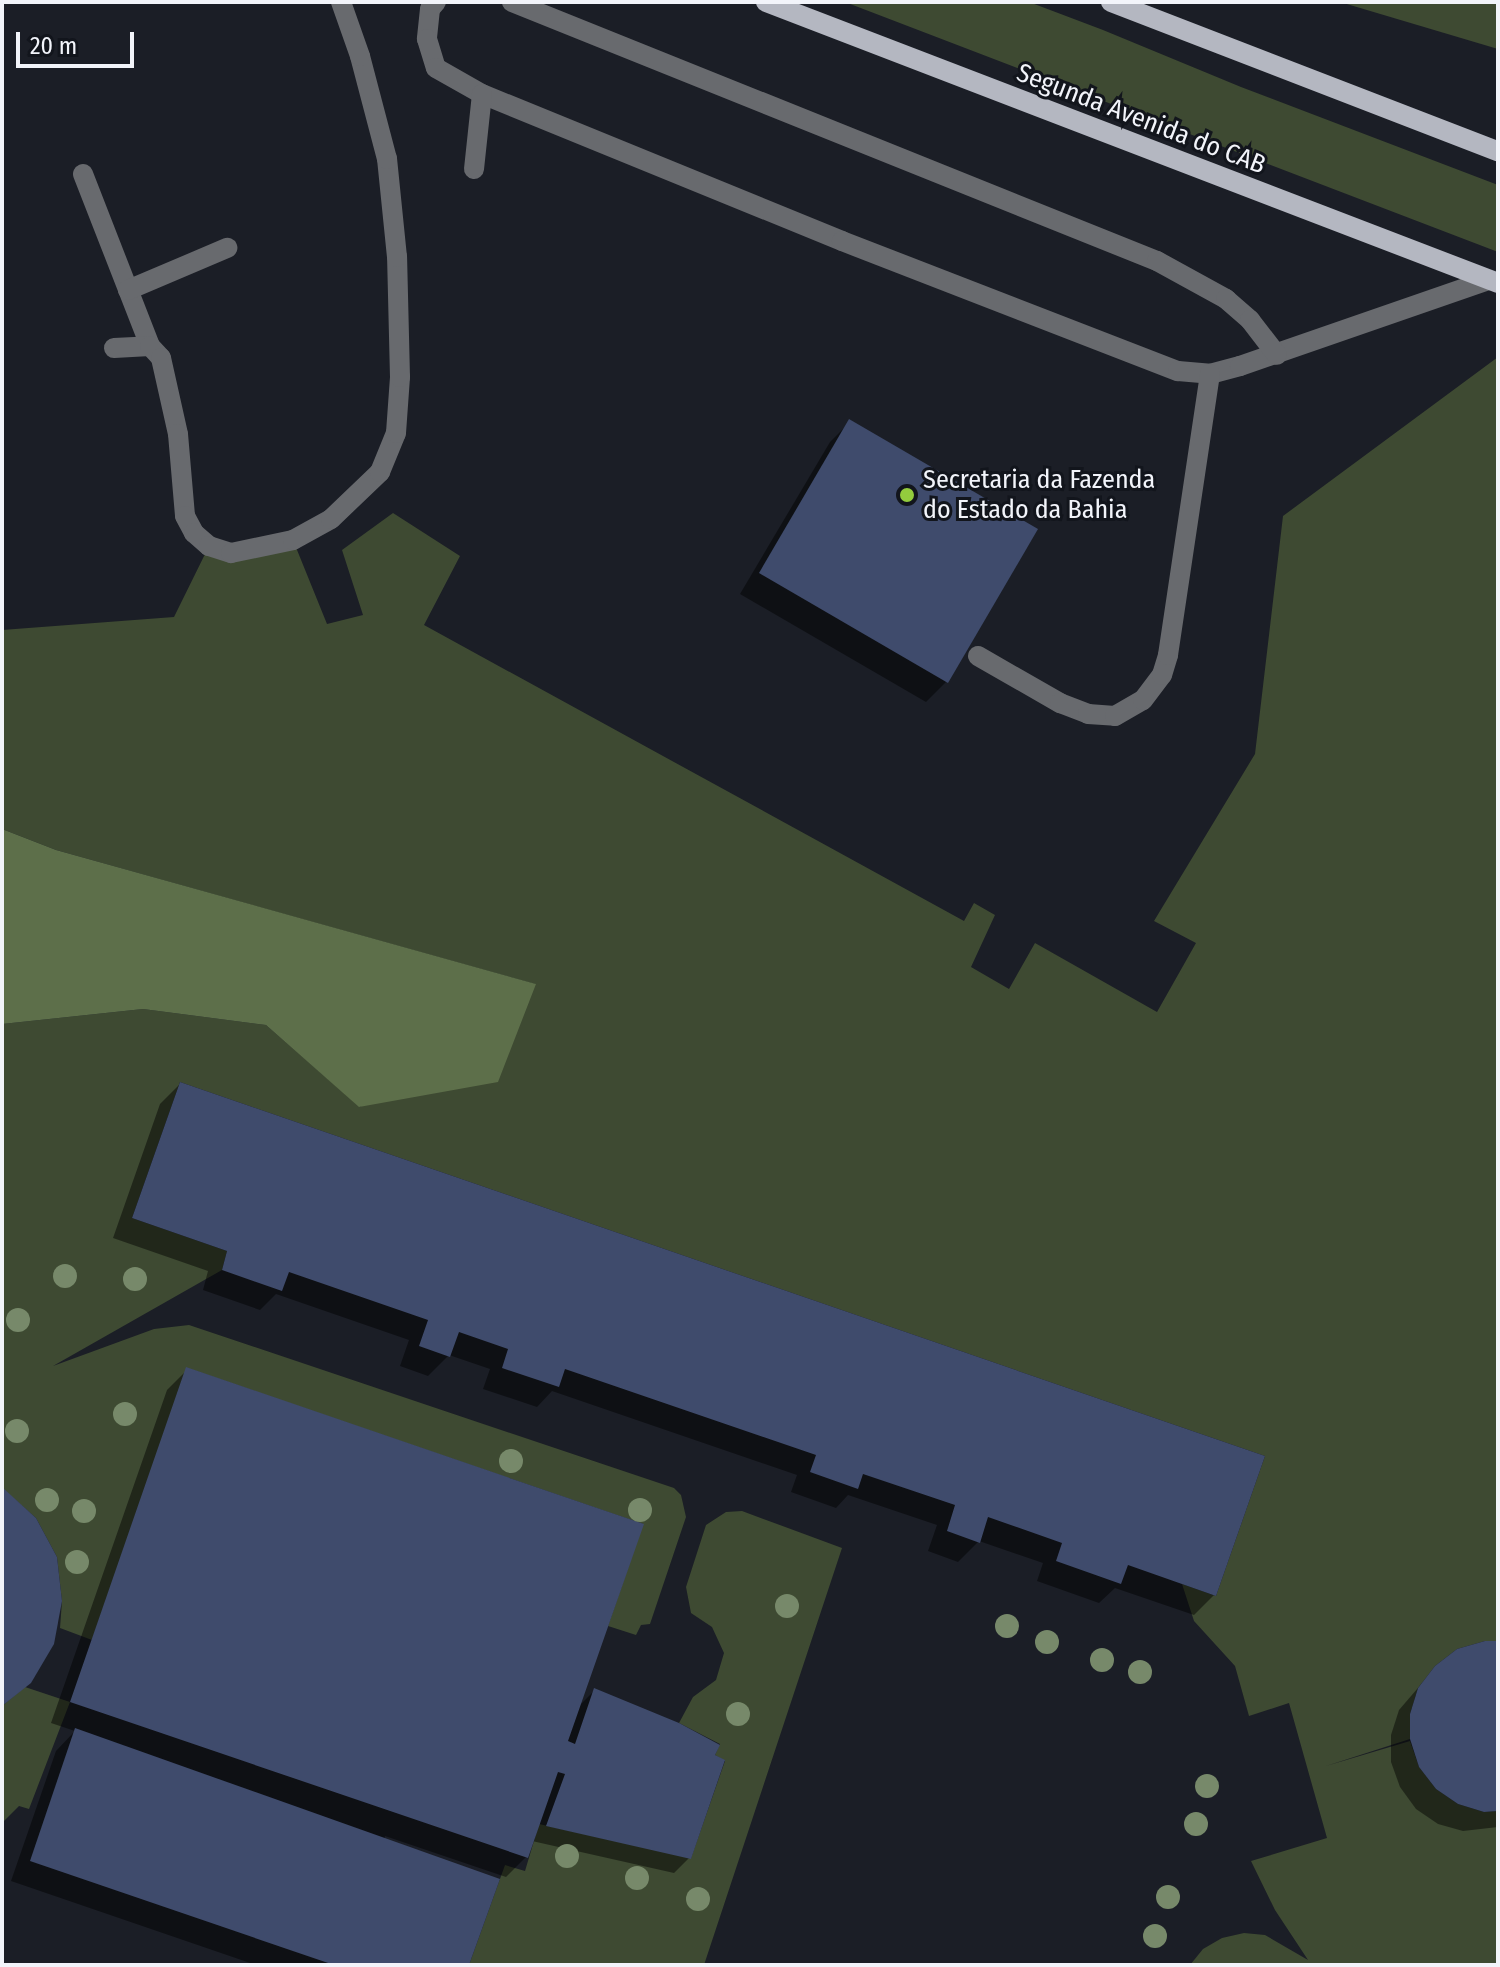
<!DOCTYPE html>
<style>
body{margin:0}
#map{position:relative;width:1500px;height:1967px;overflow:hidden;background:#1b1e26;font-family:"Fira Sans Condensed",sans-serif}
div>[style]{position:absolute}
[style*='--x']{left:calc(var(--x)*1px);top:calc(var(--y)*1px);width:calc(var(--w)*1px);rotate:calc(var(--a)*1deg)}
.green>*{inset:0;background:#3e4a32}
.water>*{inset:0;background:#5d6f4a}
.shadow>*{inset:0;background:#0007}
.building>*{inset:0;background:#3f4b6c}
.minor>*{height:20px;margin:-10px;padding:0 10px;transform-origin:10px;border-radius:10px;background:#686a6e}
.major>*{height:20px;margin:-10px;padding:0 10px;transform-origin:10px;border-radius:10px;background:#b4b7c1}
.trees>*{width:24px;height:24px;margin:-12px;border-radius:50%;background:#77896a}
.dots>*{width:22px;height:22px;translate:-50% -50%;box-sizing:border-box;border:4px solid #12151c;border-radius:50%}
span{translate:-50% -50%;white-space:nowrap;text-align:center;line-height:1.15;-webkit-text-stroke:6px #12151c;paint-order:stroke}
.street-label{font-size:26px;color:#f2f4fa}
.poi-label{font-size:26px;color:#f2f4fa}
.left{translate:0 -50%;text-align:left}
.frame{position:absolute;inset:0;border:4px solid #f2f4fa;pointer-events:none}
.scale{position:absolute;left:16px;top:32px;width:118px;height:36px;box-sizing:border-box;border:4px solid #f2f4fa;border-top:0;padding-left:10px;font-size:24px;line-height:28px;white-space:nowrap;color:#f2f4fa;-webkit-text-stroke:6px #12151c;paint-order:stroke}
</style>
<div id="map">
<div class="green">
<i style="clip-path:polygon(845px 2px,1029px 2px,1103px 30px,1241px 87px,1498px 185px,1498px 252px)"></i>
<i style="clip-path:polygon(1340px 2px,1498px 2px,1498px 49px)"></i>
<i style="clip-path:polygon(1498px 357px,1498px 1641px,1485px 1641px,1457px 1649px,1435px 1666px,1418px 1688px,1410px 1714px,1410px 1739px,1326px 1766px,1410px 1741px,1419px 1767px,1436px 1789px,1458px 1804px,1484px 1812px,1498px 1811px,1498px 1965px,1190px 1965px,1203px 1949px,1222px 1938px,1244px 1933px,1265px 1935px,1308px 1960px,1275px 1910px,1251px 1861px,1327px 1838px,1289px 1703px,1249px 1716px,1235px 1666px,1194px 1621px,1182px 1584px,1216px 1596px,1265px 1456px,180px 1082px,132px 1218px,227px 1251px,222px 1270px,53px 1366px,154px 1329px,189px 1325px,674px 1488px,681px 1495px,686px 1517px,650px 1624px,641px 1625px,636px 1635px,608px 1626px,643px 1524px,187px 1368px,92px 1640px,60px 1628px,62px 1601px,57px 1557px,36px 1518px,2px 1488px,2px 1024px,143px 1009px,266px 1025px,360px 1107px,535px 984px,56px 850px,2px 829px,2px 630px,174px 617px,209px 546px,293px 540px,327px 624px,363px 615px,342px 550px,393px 513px,460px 556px,424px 625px,964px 921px,974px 903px,995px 915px,971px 967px,1009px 989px,1035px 943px,1157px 1012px,1196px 943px,1154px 921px,1255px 754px,1283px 516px)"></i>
<i style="clip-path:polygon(742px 1511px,842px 1548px,704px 1965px,469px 1965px,505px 1865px,525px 1871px,539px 1824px,691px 1858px,725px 1761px,715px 1755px,720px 1744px,679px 1723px,693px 1697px,716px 1680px,724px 1653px,712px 1627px,691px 1613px,686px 1587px,706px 1525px,726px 1512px)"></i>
<i style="clip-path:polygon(25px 1687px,70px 1702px,29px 1809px,19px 1806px,2px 1823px,2px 1706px)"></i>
</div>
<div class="water">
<i style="clip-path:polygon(2px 829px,56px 850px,536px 984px,498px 1082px,359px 1107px,266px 1025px,143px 1009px,2px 1024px)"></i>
</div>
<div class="shadow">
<i style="clip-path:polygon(850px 422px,1035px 530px,946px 682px,926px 702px,740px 594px,830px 442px)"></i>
<i style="clip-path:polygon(180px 1084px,1214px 1595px,1194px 1615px,1115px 1588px,1099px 1603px,1037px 1581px,1043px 1563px,979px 1541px,958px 1562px,928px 1551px,937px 1525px,848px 1495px,836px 1508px,791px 1492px,797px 1475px,552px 1391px,537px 1407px,483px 1389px,490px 1369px,449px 1355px,428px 1376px,400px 1366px,409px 1340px,276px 1294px,260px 1310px,203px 1290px,208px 1271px,113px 1238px,160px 1104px)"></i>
<i style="clip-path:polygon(187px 1370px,578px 1707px,594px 1691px,712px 1756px,689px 1858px,674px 1873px,532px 1841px,526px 1857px,506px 1877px,385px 1836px,384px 1840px,466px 1965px,256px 1965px,11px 1881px,56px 1751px,75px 1731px,51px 1723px,167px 1390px)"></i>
<i style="clip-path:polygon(1498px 1643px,1498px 1827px,1463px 1831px,1438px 1824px,1416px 1809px,1400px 1787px,1391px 1762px,1391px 1735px,1399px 1710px,1436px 1667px)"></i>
</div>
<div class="building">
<i style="clip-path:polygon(849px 419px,1038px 529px,948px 683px,759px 573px)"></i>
<i style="clip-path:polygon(180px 1082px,1265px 1456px,1216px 1596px,1128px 1565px,1121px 1584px,1056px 1561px,1062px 1543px,988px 1517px,980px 1543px,947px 1531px,955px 1505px,863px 1474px,858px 1489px,810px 1472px,816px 1455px,565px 1369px,559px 1387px,502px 1368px,508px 1349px,459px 1332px,450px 1357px,419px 1346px,428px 1320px,289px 1272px,282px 1291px,222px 1270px,227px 1251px,132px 1218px)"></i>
<i style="clip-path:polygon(186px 1367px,644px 1524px,568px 1741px,575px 1744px,594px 1688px,679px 1723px,720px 1745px,715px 1755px,725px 1760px,691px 1859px,546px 1826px,565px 1774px,558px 1772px,528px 1858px,70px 1702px)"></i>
<i style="clip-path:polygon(2px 1487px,36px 1518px,57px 1557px,62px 1601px,54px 1644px,31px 1683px,2px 1706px)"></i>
<i style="clip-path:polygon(1485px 1641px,1498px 1641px,1498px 1811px,1484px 1812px,1458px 1804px,1436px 1789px,1419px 1767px,1410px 1739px,1410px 1714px,1418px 1688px,1435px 1666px,1457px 1649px)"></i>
<i style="clip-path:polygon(75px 1728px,500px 1879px,469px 1965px,334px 1965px,30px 1861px)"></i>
</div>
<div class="minor">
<i style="--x:436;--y:2;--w:9;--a:131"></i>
<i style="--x:430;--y:9;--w:30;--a:96"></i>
<i style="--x:427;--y:39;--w:30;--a:73"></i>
<i style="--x:436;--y:68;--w:53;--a:29.5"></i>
<i style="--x:482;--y:94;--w:389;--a:22.2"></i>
<i style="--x:842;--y:241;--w:360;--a:21.2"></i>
<i style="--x:1178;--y:371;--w:32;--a:5"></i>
<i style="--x:1210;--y:374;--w:31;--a:-15"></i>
<i style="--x:1240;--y:366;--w:262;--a:-19.1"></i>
<i style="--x:512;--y:2;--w:695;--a:21.88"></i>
<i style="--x:1157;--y:261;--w:79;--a:28.8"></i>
<i style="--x:1226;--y:299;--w:32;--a:41"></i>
<i style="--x:1250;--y:320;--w:44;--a:52.4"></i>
<i style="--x:474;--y:169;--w:75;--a:-83.9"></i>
<i style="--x:83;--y:174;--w:185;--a:68.7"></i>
<i style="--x:128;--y:290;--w:108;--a:-23"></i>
<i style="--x:114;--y:348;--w:36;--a:-3"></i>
<i style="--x:150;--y:346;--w:16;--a:47"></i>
<i style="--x:161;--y:358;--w:78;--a:77.4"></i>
<i style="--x:178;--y:434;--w:82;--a:85.1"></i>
<i style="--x:185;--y:516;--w:19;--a:62"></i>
<i style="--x:194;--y:533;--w:20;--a:41"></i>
<i style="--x:209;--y:546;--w:23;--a:18"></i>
<i style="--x:231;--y:553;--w:63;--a:-11.8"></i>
<i style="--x:293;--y:540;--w:43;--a:-28.9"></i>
<i style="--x:331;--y:519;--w:68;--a:-43.8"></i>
<i style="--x:380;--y:472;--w:42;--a:-67.7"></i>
<i style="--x:396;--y:433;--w:56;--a:-85.9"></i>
<i style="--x:400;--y:377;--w:120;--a:-91.4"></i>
<i style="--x:397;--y:257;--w:99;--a:-95.8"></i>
<i style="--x:387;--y:159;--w:106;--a:-104.7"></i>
<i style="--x:360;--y:56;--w:57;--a:-109.4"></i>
<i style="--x:978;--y:656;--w:95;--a:29.8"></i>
<i style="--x:1060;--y:703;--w:30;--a:21"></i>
<i style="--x:1088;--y:714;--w:27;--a:4"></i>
<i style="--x:1115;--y:716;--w:32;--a:-30"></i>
<i style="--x:1143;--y:700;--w:31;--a:-53"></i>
<i style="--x:1162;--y:675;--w:21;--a:-73"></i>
<i style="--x:1168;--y:655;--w:284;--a:-81.5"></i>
</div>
<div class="major">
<i style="--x:766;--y:2;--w:784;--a:21"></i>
<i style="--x:1111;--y:2;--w:415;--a:21.1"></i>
</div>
<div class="trees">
<i style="left:65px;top:1276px"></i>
<i style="left:135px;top:1279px"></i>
<i style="left:18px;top:1320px"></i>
<i style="left:125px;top:1414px"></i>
<i style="left:17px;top:1431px"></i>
<i style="left:511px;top:1461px"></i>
<i style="left:47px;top:1500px"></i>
<i style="left:640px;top:1510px"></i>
<i style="left:84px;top:1511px"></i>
<i style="left:77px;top:1562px"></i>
<i style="left:787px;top:1606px"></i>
<i style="left:1007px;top:1626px"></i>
<i style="left:1047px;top:1642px"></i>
<i style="left:1102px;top:1660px"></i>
<i style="left:1140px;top:1672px"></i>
<i style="left:738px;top:1714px"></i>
<i style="left:1207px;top:1786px"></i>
<i style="left:1196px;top:1824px"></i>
<i style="left:567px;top:1856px"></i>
<i style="left:637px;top:1878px"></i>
<i style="left:1168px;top:1897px"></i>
<i style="left:698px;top:1899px"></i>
<i style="left:1155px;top:1936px"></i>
</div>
<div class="dots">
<i style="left:907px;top:495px;background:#93cc3d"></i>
</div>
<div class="street-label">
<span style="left:1141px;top:119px;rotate:21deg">Segunda Avenida do CAB</span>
</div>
<div class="poi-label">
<span class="left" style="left:923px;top:495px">Secretaria da Fazenda<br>do Estado da Bahia</span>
</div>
<div class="frame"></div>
<div class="scale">20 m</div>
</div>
